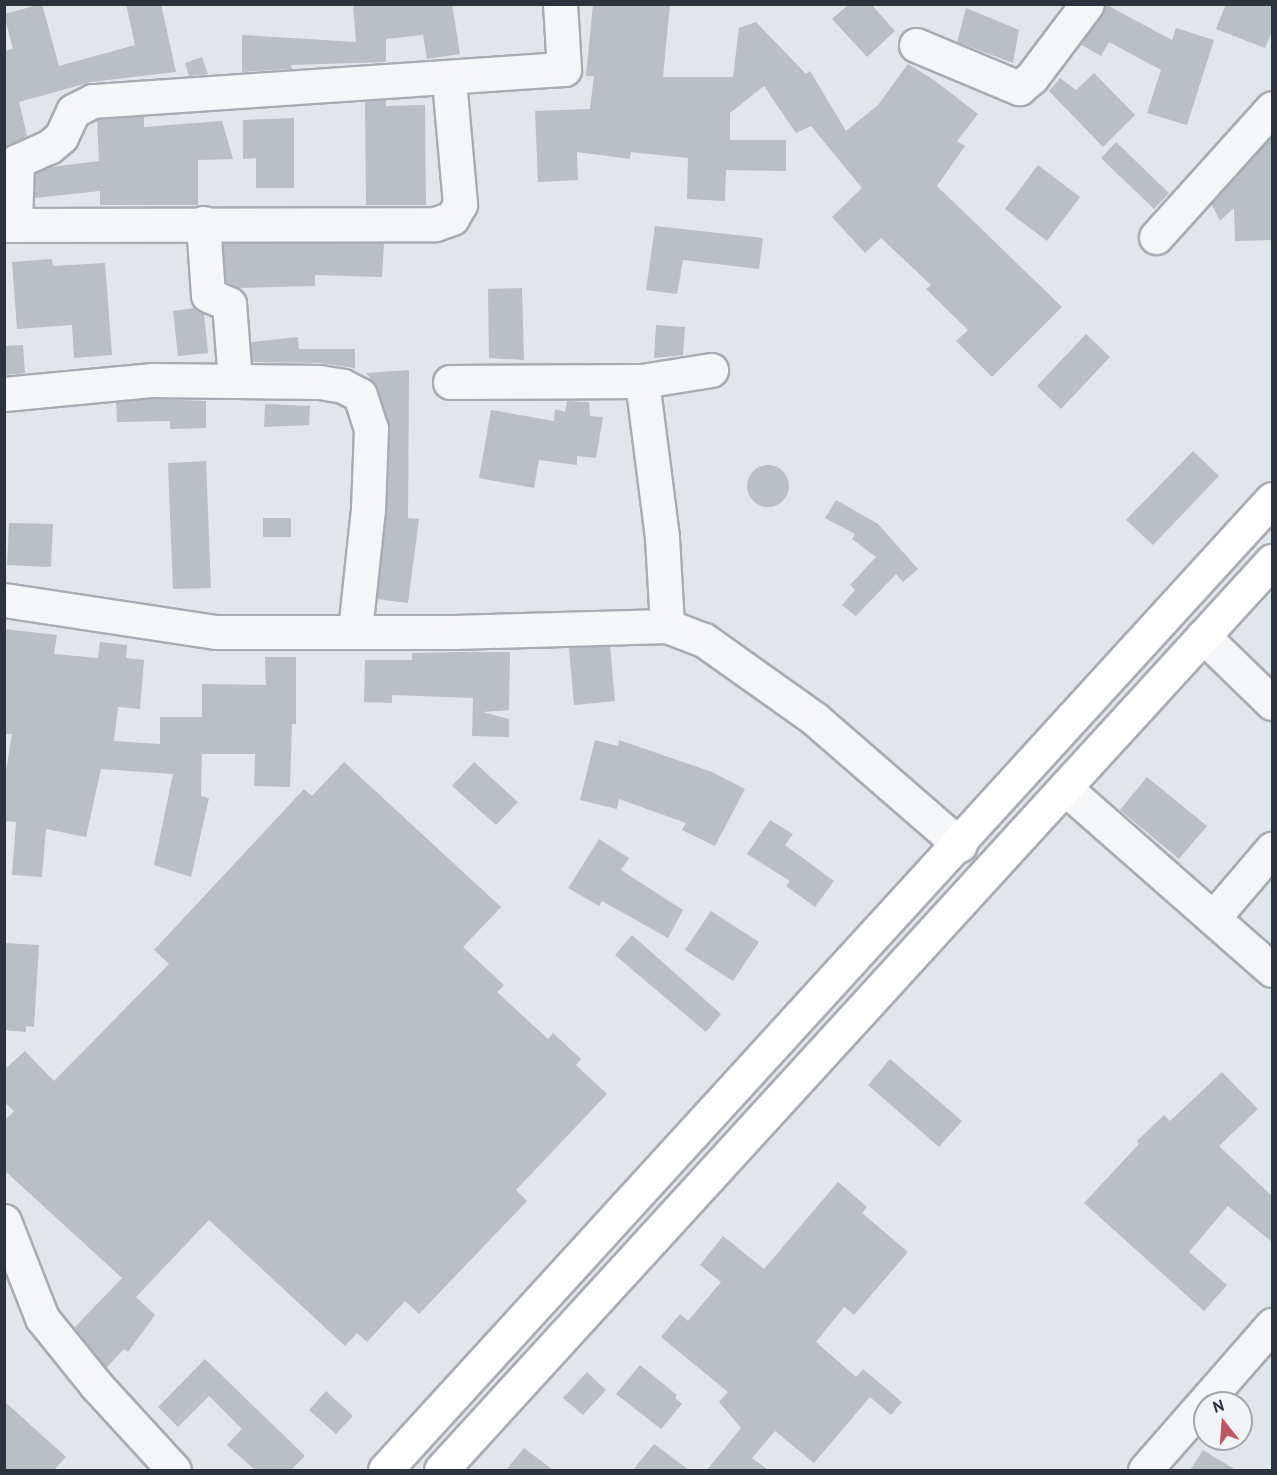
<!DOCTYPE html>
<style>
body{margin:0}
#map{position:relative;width:1277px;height:1475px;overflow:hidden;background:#e2e5e9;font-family:"PT Sans",sans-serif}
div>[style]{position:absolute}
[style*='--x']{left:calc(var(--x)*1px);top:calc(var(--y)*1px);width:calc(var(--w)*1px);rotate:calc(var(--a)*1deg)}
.building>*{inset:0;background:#babec5}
.round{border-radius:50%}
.roads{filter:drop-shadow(2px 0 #a8acb3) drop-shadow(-2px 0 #a8acb3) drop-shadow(0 2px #a8acb3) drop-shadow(0 -2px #a8acb3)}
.minor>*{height:33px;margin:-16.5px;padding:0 16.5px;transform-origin:16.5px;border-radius:16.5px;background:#f5f6f8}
.major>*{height:33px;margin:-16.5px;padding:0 16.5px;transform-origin:16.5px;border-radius:16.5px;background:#fff}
span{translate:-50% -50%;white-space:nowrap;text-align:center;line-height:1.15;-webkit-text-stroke:4.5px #f2f4f7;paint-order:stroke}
.frame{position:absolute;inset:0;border:6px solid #2c333f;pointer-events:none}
.north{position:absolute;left:1193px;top:1391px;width:60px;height:60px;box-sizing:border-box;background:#f2f4f7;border:2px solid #a3a7ad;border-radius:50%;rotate:343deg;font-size:16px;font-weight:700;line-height:24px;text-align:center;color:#2c333f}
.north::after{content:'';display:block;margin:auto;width:21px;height:27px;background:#bf5763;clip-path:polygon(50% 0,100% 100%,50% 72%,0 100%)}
</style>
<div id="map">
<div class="building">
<i style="clip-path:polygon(42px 4px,59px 66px,135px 45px,126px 4px,161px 4px,176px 72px,91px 82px,19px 102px,27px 136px,4px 148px,4px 51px,13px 49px,4px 14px)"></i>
<i style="clip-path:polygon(353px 4px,452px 4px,460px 54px,427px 59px,423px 35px,386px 39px,386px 62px,291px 65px,292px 69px,242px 72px,242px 35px,356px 42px)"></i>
<i style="clip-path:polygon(593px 4px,670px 4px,663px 77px,733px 77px,739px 28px,756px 22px,806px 74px,810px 71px,846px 131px,878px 105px,908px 64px,934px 80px,978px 114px,957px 141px,965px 146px,937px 186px,1062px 307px,992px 377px,956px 341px,968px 330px,926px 289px,931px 285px,881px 238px,865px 253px,832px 217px,862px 188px,811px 126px,796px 133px,764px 86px,730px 113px,730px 140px,786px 140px,786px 171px,726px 170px,725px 201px,687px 199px,688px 158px,631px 152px,630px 159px,577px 152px,578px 180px,538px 182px,535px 111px,590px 109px,594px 76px,586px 76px)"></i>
<i style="clip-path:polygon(849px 4px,871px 4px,895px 31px,867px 57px,832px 19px)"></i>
<i style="clip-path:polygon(1105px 4px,1172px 40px,1176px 28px,1214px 40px,1187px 125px,1147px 113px,1161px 70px,1109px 42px,1101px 56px,1080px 44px)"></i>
<i style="clip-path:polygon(1226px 4px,1272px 4px,1272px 31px,1265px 48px,1216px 29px)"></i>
<i style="clip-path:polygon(966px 8px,1019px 30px,1013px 63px,957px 42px)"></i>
<i style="clip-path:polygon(202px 57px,208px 74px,189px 76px,185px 63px)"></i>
<i style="clip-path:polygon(1094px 73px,1135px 115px,1103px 147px,1049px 91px,1060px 78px,1076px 90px)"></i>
<i style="clip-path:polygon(386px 100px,386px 106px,425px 105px,426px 205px,366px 205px,365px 101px)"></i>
<i style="clip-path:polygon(144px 116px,144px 127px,222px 121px,233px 159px,198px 160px,198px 205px,100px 205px,100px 191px,35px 198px,35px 173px,51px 167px,99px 161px,97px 120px)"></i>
<i style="clip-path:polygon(294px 118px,294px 188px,256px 188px,256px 158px,243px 159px,243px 120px)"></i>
<i style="clip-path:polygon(1272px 135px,1272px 240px,1235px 241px,1234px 208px,1220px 221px,1211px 203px)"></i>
<i style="clip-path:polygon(1116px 142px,1169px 193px,1154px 209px,1101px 158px)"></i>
<i style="clip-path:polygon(1038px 165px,1080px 197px,1047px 241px,1005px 209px)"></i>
<i style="clip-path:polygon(655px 226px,763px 238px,759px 269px,683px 260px,677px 294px,646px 290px)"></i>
<i style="clip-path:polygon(223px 243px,384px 243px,382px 277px,315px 275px,315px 286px,238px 288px,226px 282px)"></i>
<i style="clip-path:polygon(52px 259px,53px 266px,105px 263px,112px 355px,74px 358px,72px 325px,17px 329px,12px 262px)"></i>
<i style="clip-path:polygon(522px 288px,524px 360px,489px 358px,488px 289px)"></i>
<i style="clip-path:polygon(196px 308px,204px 314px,208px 353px,178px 356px,173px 311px)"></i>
<i style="clip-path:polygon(656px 325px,685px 327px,683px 355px,654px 358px)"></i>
<i style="clip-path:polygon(1086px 334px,1110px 357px,1061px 409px,1037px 386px)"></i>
<i style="clip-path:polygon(298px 337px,299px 349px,355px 349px,355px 368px,319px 363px,252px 362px,251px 342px)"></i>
<i style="clip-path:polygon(23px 345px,25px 373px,4px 375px,4px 346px)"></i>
<i style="clip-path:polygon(409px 370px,408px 518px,419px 519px,408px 603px,377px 599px,390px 428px,378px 389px,366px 373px)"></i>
<i style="clip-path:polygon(154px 399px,206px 401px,206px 428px,170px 429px,170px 421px,117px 422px,116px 402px)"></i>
<i style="clip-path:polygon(567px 401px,589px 402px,590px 416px,603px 417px,596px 458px,577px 456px,577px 465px,539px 460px,534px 488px,479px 478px,491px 410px,554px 421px,555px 409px,565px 412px)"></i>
<i style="clip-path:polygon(265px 404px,310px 406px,309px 425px,264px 427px)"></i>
<i style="clip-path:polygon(1193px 451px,1219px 476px,1153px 545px,1126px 520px)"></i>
<i style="clip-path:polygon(206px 461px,211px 588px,173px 589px,168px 463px)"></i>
<i class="round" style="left:747px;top:465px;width:42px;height:42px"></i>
<i style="clip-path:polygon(836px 500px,878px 524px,918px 569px,903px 582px,896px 574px,856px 616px,842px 605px,855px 590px,850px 585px,876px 557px,852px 539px,855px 534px,825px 518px)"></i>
<i style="clip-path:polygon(263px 518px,291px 518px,291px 537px,263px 537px)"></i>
<i style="clip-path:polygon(9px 523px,53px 524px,51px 567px,7px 565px)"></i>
<i style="clip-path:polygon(4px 629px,57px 635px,54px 654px,98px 658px,100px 642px,127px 645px,126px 658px,144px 660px,140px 709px,118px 707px,114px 741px,160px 744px,160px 717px,202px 717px,202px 684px,266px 685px,265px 657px,296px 657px,296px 724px,292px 724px,290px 787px,254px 786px,255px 754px,202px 754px,201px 796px,209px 798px,191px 877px,154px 865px,173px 774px,101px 769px,86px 837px,46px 829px,42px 877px,12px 875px,16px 822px,4px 821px,4px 783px,12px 734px,4px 734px)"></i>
<i style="clip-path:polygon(610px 646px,615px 701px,574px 705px,569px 648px)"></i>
<i style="clip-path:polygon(461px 652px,510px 652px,509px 710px,483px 712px,509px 719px,509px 737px,472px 736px,473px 698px,392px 695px,392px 703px,364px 702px,365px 660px,412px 660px,412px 653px)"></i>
<i style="clip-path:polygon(595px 740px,618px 746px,619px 740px,712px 772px,745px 789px,715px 846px,682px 830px,686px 823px,619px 799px,617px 809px,580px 800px)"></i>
<i style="clip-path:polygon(344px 762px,501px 907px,463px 947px,504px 985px,497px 992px,548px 1039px,553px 1033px,581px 1059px,576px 1065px,607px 1094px,516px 1190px,527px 1201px,419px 1314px,405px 1301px,367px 1342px,357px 1333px,345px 1346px,209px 1220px,136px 1297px,155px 1315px,128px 1352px,124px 1349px,106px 1368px,74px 1328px,122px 1278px,4px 1170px,4px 1121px,14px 1111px,4px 1102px,4px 1070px,25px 1051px,54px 1081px,169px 964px,154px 950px,304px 789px,312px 796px)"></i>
<i style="clip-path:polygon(474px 762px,518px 802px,496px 825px,452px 786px)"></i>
<i style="clip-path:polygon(1147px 777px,1207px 826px,1179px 859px,1120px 810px)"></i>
<i style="clip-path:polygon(770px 820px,793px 834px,785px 845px,834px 881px,815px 907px,786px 886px,790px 881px,747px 854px)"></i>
<i style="clip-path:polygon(599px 839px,629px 858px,621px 870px,683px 910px,668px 938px,602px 901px,599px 906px,568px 888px)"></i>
<i style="clip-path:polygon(711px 911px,759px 942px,733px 981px,685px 950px)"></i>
<i style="clip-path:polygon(632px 935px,721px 1014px,706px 1032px,615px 955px)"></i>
<i style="clip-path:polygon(4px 943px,39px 945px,34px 1027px,26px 1026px,26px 1032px,4px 1030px)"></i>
<i style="clip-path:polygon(890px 1059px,962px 1121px,939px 1147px,868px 1085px)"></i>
<i style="clip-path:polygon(1222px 1072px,1258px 1109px,1219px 1146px,1272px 1196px,1272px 1242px,1228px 1206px,1189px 1252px,1227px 1285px,1204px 1311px,1084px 1203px,1139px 1144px,1137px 1141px,1164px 1115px,1170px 1121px)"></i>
<i style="clip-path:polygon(838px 1182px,867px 1207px,862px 1213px,908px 1252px,854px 1315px,844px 1307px,816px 1342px,856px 1377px,863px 1369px,902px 1402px,891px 1415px,870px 1397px,814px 1463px,775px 1431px,752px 1458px,768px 1470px,707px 1470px,741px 1428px,719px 1402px,728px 1392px,661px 1337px,680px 1314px,688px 1321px,721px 1282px,700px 1265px,723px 1236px,764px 1269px)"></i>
<i style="clip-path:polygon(205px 1359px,305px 1456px,291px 1470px,255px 1470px,227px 1445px,242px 1429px,209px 1396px,178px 1427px,158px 1407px)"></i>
<i style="clip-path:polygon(640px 1365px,677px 1395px,675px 1398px,682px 1404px,661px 1429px,616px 1394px)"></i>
<i style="clip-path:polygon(587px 1372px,606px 1390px,583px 1415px,563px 1398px)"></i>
<i style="clip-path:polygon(326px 1391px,353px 1416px,336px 1434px,309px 1410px)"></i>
<i style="clip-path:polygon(4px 1401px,66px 1457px,54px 1470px,4px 1470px)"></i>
<i style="clip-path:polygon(654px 1444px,689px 1470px,633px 1470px)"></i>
<i style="clip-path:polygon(524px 1448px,553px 1470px,506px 1470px)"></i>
<i style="clip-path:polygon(1203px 1450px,1236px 1470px,1190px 1470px)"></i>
</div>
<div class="roads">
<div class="minor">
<i style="--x:916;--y:45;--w:112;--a:22.7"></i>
<i style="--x:1019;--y:88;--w:17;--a:-40"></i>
<i style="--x:1032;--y:77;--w:91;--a:-53"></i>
<i style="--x:203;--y:223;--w:72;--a:86"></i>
<i style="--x:208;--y:295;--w:23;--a:23"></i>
<i style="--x:229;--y:304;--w:76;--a:85.5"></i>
<i style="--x:15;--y:224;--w:63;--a:-88.2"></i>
<i style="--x:17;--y:161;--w:35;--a:-24"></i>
<i style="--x:49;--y:147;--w:16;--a:-40"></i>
<i style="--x:61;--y:137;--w:29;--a:-65"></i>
<i style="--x:73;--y:111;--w:22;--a:-27"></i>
<i style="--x:93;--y:101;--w:472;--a:-3.9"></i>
<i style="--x:564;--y:69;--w:65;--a:-93.5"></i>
<i style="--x:4;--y:225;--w:431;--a:-0.1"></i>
<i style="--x:435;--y:224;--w:18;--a:-19"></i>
<i style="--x:452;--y:218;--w:16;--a:-60"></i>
<i style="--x:460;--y:204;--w:124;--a:-95.1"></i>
<i style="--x:1156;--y:237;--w:173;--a:-48"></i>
<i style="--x:642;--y:381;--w:158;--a:82.7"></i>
<i style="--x:662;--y:538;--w:88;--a:86.7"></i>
<i style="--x:450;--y:382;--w:192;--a:-0.3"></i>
<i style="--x:642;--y:381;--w:70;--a:-9.1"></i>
<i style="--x:4;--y:394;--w:150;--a:-5.4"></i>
<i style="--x:153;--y:380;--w:166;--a:0.7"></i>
<i style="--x:319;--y:382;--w:24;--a:9"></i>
<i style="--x:343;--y:386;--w:19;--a:28"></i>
<i style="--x:360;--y:395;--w:35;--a:72"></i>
<i style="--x:371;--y:428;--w:81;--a:92.1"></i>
<i style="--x:368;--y:509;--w:123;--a:96.1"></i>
<i style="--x:4;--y:600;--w:214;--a:8.6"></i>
<i style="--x:216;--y:632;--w:238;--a:0"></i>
<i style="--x:454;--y:632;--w:213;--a:-1.6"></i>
<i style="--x:667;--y:626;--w:40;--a:21"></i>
<i style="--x:704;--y:640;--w:136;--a:35.4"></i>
<i style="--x:815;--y:719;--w:192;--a:41"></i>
<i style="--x:1203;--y:636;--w:96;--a:44.2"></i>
<i style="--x:1066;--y:789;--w:274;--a:41.3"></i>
<i style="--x:1213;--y:918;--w:91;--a:-49.5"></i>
<i style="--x:4;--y:1221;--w:104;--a:68.6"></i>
<i style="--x:42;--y:1318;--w:86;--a:51.1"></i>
<i style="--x:96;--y:1385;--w:115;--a:47.5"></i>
<i style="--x:1145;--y:1470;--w:193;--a:-48.8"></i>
</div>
<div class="major">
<i style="--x:385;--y:1470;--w:1315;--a:-47.59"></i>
<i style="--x:441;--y:1470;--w:1232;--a:-47.57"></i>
</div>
</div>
<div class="frame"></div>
<div class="north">N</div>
</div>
